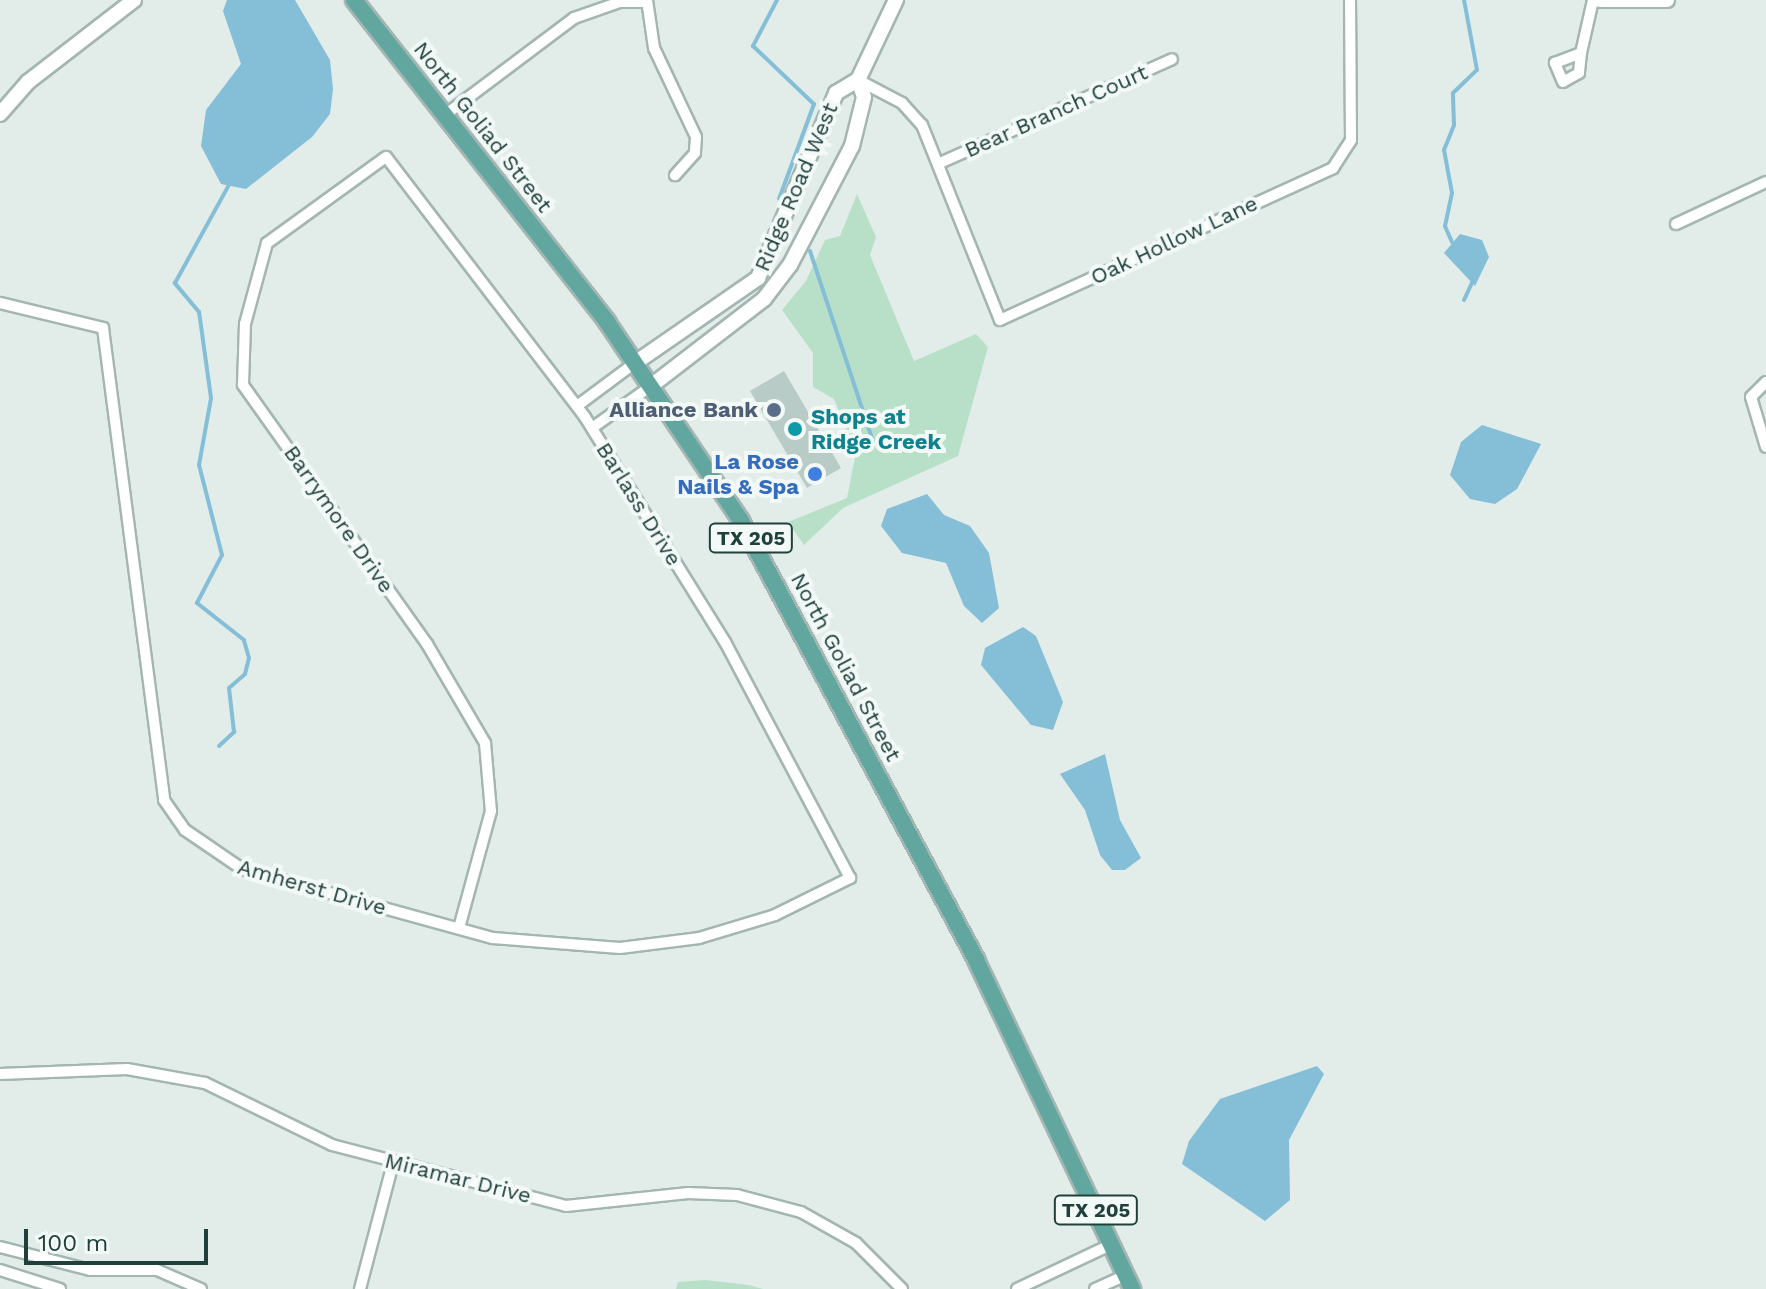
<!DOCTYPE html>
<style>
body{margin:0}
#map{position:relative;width:1766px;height:1289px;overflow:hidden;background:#e2edea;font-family:"Work Sans",sans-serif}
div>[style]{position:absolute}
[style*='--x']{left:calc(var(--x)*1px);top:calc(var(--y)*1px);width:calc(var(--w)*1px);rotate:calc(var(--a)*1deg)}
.green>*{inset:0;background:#b8e0c9}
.water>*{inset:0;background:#84bed7}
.stream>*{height:4px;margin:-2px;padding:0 2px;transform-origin:2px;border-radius:2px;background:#84bed7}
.building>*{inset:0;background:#b9cbc6}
.roads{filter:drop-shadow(2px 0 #a4b6b2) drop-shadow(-2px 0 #a4b6b2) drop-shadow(0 2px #a4b6b2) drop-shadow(0 -2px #a4b6b2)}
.street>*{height:10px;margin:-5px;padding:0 5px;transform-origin:5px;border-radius:5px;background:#fff}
.secondary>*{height:14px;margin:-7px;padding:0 7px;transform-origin:7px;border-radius:7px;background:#fff}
.primary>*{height:16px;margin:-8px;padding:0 8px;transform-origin:8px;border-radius:8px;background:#62a79f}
.dots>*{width:22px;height:22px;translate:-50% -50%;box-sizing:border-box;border:4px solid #f2f9f7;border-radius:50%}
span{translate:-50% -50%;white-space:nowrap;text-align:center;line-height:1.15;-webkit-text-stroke:8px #f2f9f7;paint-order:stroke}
.shield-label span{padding:2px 6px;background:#f2f9f7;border:2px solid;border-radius:6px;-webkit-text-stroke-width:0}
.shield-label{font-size:20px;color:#20403c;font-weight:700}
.street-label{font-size:22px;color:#20403c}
.service-label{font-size:22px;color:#4e5e75;font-weight:700}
.right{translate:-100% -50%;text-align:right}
.culture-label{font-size:22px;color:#0d838f;font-weight:700}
.left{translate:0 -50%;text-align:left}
.shop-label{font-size:22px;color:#366cbe;font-weight:700}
.scale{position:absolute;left:24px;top:1229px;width:184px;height:36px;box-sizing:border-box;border:4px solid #20403c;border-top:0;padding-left:10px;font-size:24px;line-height:28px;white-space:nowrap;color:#20403c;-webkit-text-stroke:6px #f2f9f7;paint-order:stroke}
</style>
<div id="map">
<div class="green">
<i style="clip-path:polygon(857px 194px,876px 237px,870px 255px,914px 361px,976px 334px,988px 347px,958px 456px,843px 508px,804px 545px,788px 522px,847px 498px,856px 452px,834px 399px,813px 387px,813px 353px,782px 310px,806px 281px,825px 240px,840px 236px)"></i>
<i style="clip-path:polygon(705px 1280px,749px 1285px,763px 1289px,676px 1289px,678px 1282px)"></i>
</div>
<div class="water">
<i style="clip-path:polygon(227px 0,295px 0,330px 60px,333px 89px,330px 114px,312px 137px,246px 189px,221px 184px,201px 146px,206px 110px,241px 64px,223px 11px)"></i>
<i style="clip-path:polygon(1460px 234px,1482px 240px,1489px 257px,1475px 286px,1444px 253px)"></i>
<i style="clip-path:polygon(1482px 425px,1541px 444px,1517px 489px,1495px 504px,1470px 499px,1450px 475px,1461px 442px)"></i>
<i style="clip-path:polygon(927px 494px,944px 515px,970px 526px,989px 553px,999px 608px,982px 623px,964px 606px,946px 563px,902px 553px,881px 526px,887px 509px)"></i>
<i style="clip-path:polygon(1023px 627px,1036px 636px,1063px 702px,1053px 730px,1031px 725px,981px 665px,985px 648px)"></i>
<i style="clip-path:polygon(1105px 754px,1120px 820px,1141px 858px,1125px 870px,1112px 870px,1100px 855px,1085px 810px,1060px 774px)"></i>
<i style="clip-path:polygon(1317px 1066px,1324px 1074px,1289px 1140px,1290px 1200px,1265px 1221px,1182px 1164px,1189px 1141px,1220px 1099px)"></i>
</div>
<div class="stream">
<i style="--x:777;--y:0;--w:52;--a:117.6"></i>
<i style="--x:753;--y:46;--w:84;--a:43.6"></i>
<i style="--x:814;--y:104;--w:101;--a:110.2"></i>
<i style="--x:1452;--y:242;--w:17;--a:-114"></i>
<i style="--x:1445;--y:226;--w:34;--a:-78"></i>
<i style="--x:1452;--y:193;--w:44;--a:-100.5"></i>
<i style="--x:1444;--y:150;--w:27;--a:-68"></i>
<i style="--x:1454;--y:125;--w:32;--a:-92"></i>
<i style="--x:1453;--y:93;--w:33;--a:-44"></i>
<i style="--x:1477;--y:70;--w:71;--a:-100.5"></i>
<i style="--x:810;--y:251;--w:204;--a:71.7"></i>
<i style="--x:1464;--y:300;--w:21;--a:-65"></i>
<i style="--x:219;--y:746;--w:21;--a:-43"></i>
<i style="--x:234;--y:732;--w:44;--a:-96.5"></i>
<i style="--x:229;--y:688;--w:21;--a:-41"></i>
<i style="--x:245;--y:674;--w:16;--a:-76"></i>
<i style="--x:249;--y:658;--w:19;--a:-106"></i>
<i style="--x:244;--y:640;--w:60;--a:-141.8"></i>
<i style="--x:197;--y:603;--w:54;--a:-62.5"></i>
<i style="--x:222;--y:555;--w:93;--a:-104.3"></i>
<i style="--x:199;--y:465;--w:68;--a:-79.8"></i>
<i style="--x:211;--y:398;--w:87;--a:-97.9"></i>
<i style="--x:199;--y:312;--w:38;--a:-130"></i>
<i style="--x:175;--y:283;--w:114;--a:-61.2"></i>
</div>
<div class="building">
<i style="clip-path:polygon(784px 371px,841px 468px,807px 488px,750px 391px)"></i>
</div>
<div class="roads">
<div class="street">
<i style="--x:647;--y:0;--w:49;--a:81.7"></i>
<i style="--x:654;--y:48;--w:98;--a:64.7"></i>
<i style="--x:696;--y:137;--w:16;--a:94"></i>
<i style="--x:695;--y:153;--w:30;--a:132"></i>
<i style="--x:1581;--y:53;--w:20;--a:96"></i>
<i style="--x:1579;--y:73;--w:18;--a:151"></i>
<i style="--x:1563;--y:82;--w:21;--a:-113"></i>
<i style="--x:1555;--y:63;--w:28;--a:-21"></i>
<i style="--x:1581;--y:53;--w:54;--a:-77.2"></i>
<i style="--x:858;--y:80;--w:50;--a:27.6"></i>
<i style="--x:902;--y:103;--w:30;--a:48"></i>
<i style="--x:922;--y:125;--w:210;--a:68.2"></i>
<i style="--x:1000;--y:320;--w:366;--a:-24.5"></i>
<i style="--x:1333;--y:168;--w:33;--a:-57"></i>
<i style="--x:1351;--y:140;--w:140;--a:-90.4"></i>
<i style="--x:445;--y:115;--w:161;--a:-36.9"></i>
<i style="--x:574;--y:18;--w:49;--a:-19.2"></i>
<i style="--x:620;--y:2;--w:26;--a:0"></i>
<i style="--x:940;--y:163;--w:254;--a:-24.1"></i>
<i style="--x:1676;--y:224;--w:99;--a:-25"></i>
<i style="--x:0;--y:303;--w:106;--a:13.6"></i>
<i style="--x:103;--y:328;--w:476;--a:82.6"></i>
<i style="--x:164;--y:800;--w:37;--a:55"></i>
<i style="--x:185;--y:830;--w:69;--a:34.4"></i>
<i style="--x:242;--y:869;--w:260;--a:15.4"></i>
<i style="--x:493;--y:938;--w:127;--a:4.5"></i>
<i style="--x:620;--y:948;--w:80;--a:-7.2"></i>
<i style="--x:699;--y:938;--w:79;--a:-16.8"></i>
<i style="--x:775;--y:915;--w:84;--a:-26.3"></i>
<i style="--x:850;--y:878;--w:267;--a:-117.9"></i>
<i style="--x:725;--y:642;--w:265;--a:-121.9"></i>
<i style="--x:585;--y:417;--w:327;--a:-127.4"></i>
<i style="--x:386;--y:157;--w:147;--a:144.1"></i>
<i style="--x:267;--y:243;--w:84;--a:105.2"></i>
<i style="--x:245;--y:324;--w:61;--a:91.9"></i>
<i style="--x:243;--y:385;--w:318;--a:54.6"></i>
<i style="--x:427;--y:644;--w:115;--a:59.6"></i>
<i style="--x:485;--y:743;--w:68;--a:85"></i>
<i style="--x:491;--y:811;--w:121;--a:105.3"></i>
<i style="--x:1766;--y:382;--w:21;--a:135"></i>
<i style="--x:1751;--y:397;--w:52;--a:73.3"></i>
<i style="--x:577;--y:406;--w:72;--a:-36.6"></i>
<i style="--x:592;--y:428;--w:72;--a:-35.4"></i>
<i style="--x:0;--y:1074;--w:127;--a:-2.3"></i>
<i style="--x:127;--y:1069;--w:79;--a:10.2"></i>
<i style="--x:205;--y:1083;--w:141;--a:26"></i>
<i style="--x:332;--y:1145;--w:242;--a:14.6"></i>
<i style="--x:566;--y:1206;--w:123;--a:-6.1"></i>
<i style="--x:688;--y:1193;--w:49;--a:2.3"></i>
<i style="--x:737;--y:1195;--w:66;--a:14.9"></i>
<i style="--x:801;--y:1212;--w:63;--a:29.4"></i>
<i style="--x:856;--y:1243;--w:65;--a:45"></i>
<i style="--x:0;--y:1247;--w:93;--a:14.3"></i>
<i style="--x:90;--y:1270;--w:67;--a:0"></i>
<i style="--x:157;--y:1270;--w:48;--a:23.4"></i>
<i style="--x:0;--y:1270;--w:63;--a:17.6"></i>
<i style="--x:360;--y:1289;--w:130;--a:-75.3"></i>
<i style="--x:1017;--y:1289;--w:105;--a:-25.3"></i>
<i style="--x:1095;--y:1289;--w:34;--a:-24"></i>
</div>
<div class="secondary">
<i style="--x:1600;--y:0;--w:67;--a:0"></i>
<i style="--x:0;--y:114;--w:43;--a:-48.8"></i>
<i style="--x:28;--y:82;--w:134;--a:-37.7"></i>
<i style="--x:635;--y:363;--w:150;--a:-34.6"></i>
<i style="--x:758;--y:278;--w:201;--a:-67.1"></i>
<i style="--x:836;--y:93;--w:26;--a:-31"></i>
<i style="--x:858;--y:80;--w:89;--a:-64.6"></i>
<i style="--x:651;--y:386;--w:143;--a:-37.6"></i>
<i style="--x:764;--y:299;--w:43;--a:-52.6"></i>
<i style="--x:790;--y:265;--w:134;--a:-62.5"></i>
<i style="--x:852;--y:146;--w:50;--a:-76.2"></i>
<i style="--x:864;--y:97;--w:18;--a:-109"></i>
</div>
<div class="primary">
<i style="--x:354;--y:0;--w:410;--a:51.8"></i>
<i style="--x:607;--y:322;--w:240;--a:56"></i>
<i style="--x:741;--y:521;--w:498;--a:61.8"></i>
<i style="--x:976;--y:960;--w:364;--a:64.6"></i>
</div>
</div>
<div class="dots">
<i style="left:774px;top:410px;background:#5c6f8a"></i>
<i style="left:795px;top:429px;background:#0f9aa8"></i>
<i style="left:815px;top:474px;background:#3f7fe0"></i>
</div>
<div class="shield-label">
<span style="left:751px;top:538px">TX 205</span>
<span style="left:1096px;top:1210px">TX 205</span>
</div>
<div class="street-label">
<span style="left:1056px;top:111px;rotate:-24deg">Bear Branch Court</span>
<span style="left:483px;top:127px;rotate:52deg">North Goliad Street</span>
<span style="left:796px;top:187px;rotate:-67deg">Ridge Road West</span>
<span style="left:1174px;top:240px;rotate:-25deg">Oak Hollow Lane</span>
<span style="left:639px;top:504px;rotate:58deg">Barlass Drive</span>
<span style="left:339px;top:519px;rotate:55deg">Barrymore Drive</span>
<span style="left:846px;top:667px;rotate:62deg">North Goliad Street</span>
<span style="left:312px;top:887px;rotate:16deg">Amherst Drive</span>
<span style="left:458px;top:1178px;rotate:14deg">Miramar Drive</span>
</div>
<div class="service-label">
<span class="right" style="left:758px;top:410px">Alliance Bank</span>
</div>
<div class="culture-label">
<span class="left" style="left:811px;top:429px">Shops at<br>Ridge Creek</span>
</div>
<div class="shop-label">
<span class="right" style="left:799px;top:474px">La Rose<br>Nails &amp; Spa</span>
</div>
<div class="scale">100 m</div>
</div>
